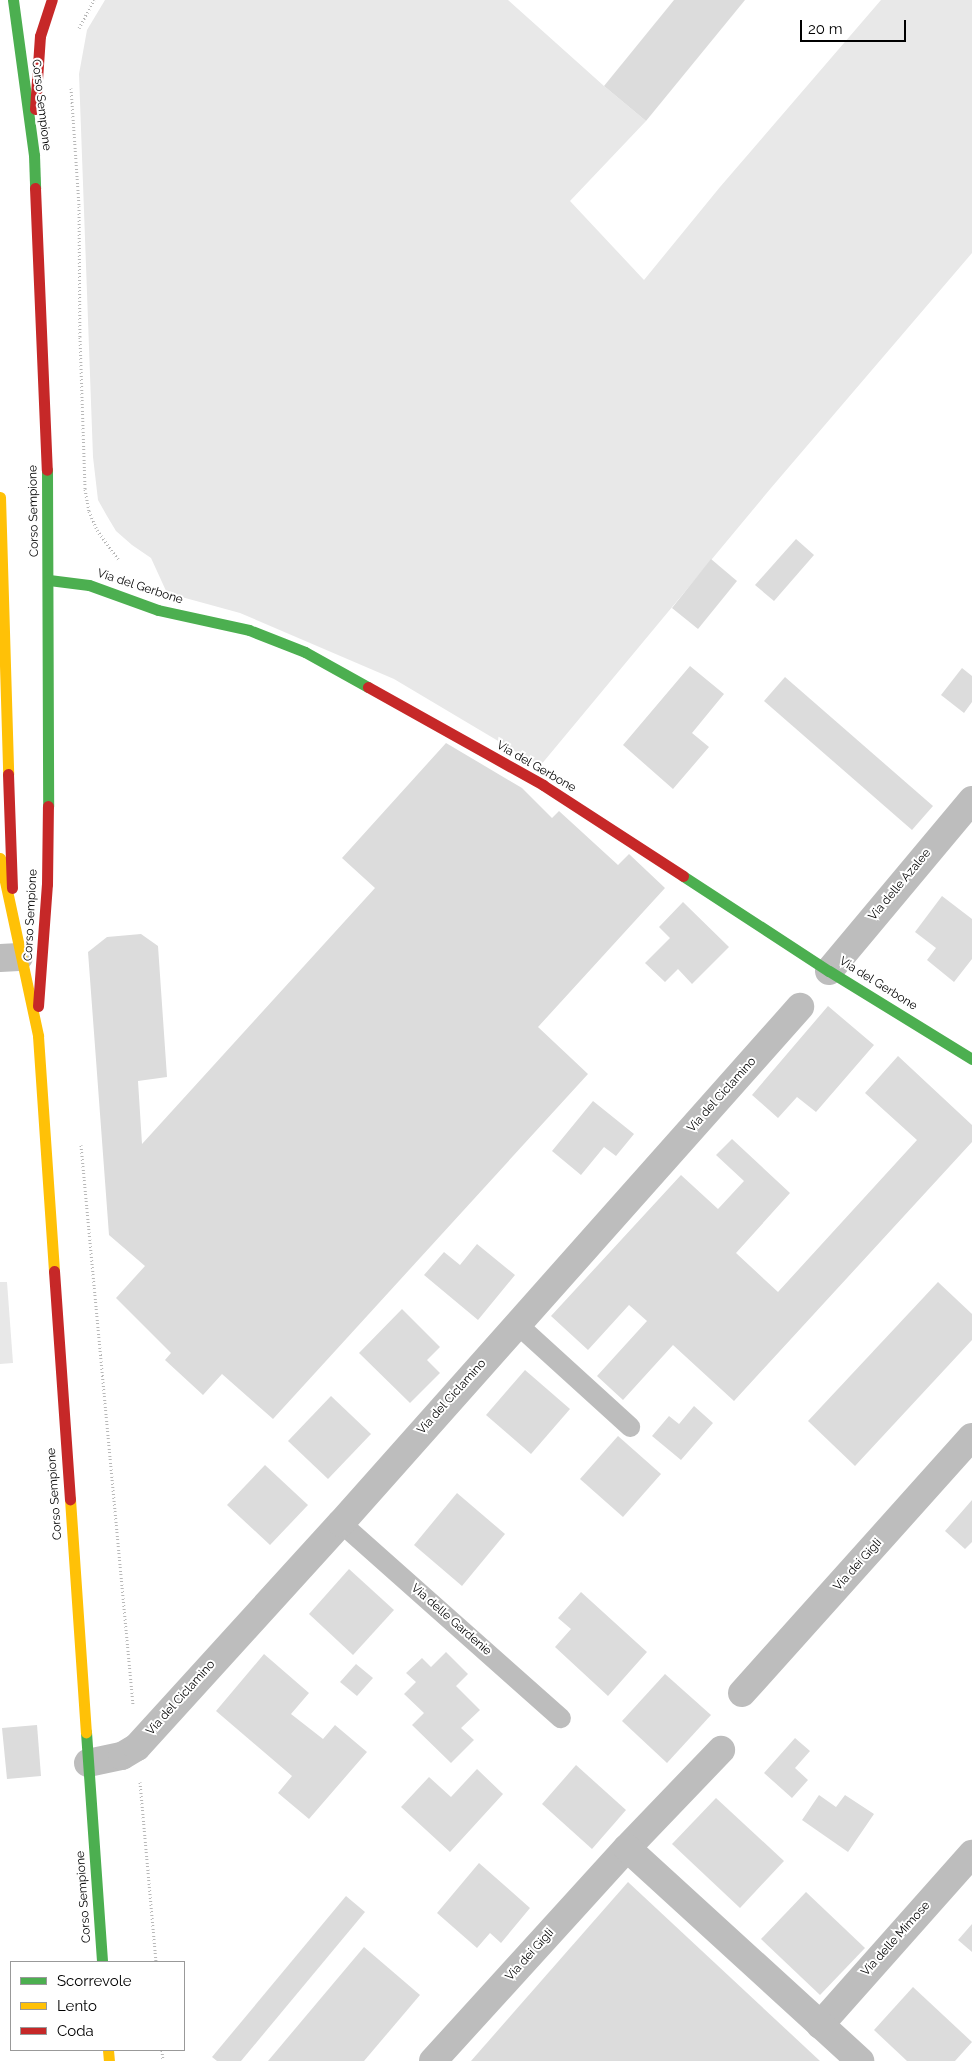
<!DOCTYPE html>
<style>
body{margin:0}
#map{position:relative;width:972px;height:2061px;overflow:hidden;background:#fff;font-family:Raleway,sans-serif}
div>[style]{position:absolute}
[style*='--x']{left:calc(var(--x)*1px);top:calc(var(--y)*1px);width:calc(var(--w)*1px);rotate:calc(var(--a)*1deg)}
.green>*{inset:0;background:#e8e8e8}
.building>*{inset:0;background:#dcdcdc}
.path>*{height:3px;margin-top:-1.5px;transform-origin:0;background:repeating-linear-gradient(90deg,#b8b8b8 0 1px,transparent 0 3.5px)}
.lane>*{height:20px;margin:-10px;padding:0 10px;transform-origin:10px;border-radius:10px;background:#bdbdbd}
.street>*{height:28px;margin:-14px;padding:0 14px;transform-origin:14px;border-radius:14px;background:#bdbdbd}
.fast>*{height:11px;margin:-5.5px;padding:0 5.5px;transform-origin:5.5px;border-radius:5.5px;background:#4caf50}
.slow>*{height:11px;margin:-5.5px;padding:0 5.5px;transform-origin:5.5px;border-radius:5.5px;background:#ffc107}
.jam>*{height:11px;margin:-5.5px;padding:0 5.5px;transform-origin:5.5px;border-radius:5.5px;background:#c62828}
span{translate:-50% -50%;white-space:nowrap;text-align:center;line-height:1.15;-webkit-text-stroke:4px #fff;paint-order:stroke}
.street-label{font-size:12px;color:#000}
.legend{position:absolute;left:10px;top:1961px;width:175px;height:90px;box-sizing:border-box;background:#fff;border:1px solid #999;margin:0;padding:6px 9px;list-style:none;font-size:15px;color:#000}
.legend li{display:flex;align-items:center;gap:10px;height:25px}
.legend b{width:25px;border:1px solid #999}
.scale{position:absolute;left:800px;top:20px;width:106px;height:22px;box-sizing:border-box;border:2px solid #000;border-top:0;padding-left:6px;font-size:15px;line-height:18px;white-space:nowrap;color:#000;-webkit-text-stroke:4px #fff;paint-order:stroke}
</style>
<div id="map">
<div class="green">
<i style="clip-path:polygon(105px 0,508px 0,604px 86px,646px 121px,570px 201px,644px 280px,720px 187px,881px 0,972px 0,972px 253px,771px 488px,540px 766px,394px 679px,240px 613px,167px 593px,151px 558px,132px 545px,116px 531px,107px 516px,98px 500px,93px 457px,79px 74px,87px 30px)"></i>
<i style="clip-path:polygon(0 1282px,7px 1282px,13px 1363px,0 1364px)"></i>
</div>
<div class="building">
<i style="clip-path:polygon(674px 0,745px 0,646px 121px,604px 86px)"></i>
<i style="clip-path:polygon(796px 539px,814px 555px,774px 601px,755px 585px)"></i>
<i style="clip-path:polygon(711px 559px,737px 581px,698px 629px,672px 608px)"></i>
<i style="clip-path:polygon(690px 666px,724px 694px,692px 733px,709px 747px,673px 789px,623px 745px)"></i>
<i style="clip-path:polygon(962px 668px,972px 676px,972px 702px,964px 713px,941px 695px)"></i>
<i style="clip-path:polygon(785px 677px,933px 806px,912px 830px,764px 701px)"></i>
<i style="clip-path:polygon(446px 743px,522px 788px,552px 818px,559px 811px,618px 865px,629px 854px,665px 888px,538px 1027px,588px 1074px,273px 1419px,222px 1374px,203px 1395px,165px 1360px,171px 1353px,116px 1298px,145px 1266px,109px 1235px,88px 952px,107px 937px,141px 934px,158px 946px,167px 1077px,138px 1081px,142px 1144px,375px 888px,342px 858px)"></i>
<i style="clip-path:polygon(942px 896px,972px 919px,972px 959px,954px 982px,927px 960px,936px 948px,915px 932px)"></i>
<i style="clip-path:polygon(683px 902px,729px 947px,692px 984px,678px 969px,665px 982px,645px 963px,670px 938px,659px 927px)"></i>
<i style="clip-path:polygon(828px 1006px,874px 1045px,816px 1112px,797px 1097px,778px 1118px,752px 1095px)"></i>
<i style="clip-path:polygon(898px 1056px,972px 1125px,972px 1142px,734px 1401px,673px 1345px,623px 1400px,597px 1376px,647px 1321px,629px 1305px,588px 1350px,551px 1316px,681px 1175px,718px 1209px,744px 1181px,716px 1155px,732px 1139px,790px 1193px,736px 1253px,778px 1292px,917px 1140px,865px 1093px)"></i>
<i style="clip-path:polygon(593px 1101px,634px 1134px,616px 1156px,604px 1147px,581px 1175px,552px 1151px)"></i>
<i style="clip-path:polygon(477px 1244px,515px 1275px,478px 1320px,424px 1275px,444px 1252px,460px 1265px)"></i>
<i style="clip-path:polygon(938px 1282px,972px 1314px,972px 1340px,855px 1466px,808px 1421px)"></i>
<i style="clip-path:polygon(402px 1309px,440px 1347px,427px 1360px,440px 1373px,410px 1403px,359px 1353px)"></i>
<i style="clip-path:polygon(525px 1370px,570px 1409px,531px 1454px,486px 1415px)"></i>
<i style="clip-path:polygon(331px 1396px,371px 1434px,328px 1479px,288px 1441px)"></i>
<i style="clip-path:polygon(694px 1406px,713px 1423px,681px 1460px,652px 1436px,669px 1416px,679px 1424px)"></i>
<i style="clip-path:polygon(618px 1436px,661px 1474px,623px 1517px,580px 1479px)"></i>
<i style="clip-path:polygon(265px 1465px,308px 1505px,270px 1545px,227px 1505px)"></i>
<i style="clip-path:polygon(457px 1493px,505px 1534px,462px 1586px,414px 1545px)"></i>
<i style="clip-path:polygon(972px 1500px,972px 1542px,965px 1549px,945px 1531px)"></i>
<i style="clip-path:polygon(349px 1569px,394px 1610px,353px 1655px,309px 1614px)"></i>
<i style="clip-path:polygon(581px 1592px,647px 1652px,608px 1696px,555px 1647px,571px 1629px,558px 1618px)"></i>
<i style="clip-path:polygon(446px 1652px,468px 1674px,456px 1686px,480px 1710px,461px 1728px,474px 1740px,451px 1763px,412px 1725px,424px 1713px,404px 1694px,416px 1682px,406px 1673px,422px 1658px,431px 1667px)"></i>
<i style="clip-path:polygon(264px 1654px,309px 1693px,291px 1714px,323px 1739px,335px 1725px,367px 1752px,309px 1819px,278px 1793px,292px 1776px,216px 1711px)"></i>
<i style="clip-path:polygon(356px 1664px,373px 1678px,357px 1696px,340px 1682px)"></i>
<i style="clip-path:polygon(665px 1674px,711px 1715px,667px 1763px,622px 1721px)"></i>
<i style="clip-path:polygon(37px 1725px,41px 1776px,7px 1779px,2px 1728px)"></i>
<i style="clip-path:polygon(795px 1738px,810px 1751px,795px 1768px,808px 1780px,792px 1798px,764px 1773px)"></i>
<i style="clip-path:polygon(576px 1765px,626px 1810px,592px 1849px,542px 1804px)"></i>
<i style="clip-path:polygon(477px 1769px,503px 1794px,450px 1852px,401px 1807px,429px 1777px,451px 1797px)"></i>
<i style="clip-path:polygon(819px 1795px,836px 1807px,845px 1795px,874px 1814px,848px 1852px,802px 1820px)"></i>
<i style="clip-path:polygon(716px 1798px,784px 1861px,740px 1908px,672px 1844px)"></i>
<i style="clip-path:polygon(479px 1863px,530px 1908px,501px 1943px,490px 1933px,477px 1948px,437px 1913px)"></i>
<i style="clip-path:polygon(628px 1882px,820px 2061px,471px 2061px)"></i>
<i style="clip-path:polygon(806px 1892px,865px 1948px,820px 1995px,761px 1939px)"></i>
<i style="clip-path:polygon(346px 1896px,365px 1912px,241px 2061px,217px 2061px,212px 2057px)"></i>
<i style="clip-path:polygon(972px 1924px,972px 1952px,958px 1940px)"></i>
<i style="clip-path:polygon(364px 1947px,420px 1995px,364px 2061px,268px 2061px)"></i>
<i style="clip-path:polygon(913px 1987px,972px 2042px,955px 2061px,907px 2061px,874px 2030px)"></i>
</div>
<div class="path">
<i style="--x:79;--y:28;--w:32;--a:-62"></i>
<i style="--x:71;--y:88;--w:118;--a:86.1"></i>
<i style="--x:79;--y:206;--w:131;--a:89.6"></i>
<i style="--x:80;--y:337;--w:152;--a:88.1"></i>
<i style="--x:85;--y:489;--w:22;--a:80"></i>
<i style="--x:89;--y:511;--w:21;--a:67"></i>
<i style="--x:97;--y:530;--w:37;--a:54"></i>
<i style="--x:81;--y:1145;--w:561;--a:84.69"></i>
<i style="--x:140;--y:1782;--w:181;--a:84.9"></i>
<i style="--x:162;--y:2050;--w:11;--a:85"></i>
</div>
<div class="lane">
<i style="--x:517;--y:1324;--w:153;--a:42.3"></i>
<i style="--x:341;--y:1523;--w:294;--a:41.6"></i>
</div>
<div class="street">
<i style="--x:0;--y:958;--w:19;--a:-3"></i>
<i style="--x:829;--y:971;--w:223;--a:-50.1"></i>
<i style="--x:742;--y:1693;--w:344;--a:-48.1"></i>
<i style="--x:88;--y:1763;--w:35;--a:-12"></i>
<i style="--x:122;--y:1756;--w:17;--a:-31"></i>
<i style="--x:137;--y:1747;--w:303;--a:-47.7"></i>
<i style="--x:341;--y:1523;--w:691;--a:-48.35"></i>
<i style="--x:627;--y:1848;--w:136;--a:-46.2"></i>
<i style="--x:820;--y:2025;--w:229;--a:-48.4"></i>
<i style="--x:433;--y:2061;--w:288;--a:-47.7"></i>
<i style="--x:627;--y:1848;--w:316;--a:42.4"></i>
</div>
<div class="fast">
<i style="--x:13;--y:0;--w:156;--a:82.3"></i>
<i style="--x:34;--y:155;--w:33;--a:88"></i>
<i style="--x:47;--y:470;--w:336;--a:89.8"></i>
<i style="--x:49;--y:580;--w:40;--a:7.1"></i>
<i style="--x:89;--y:585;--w:73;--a:19.9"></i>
<i style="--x:158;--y:610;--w:93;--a:12.4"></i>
<i style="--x:249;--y:630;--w:60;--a:21.4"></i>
<i style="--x:305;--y:652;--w:72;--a:29.1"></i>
<i style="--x:683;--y:876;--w:174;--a:33.1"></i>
<i style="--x:829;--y:971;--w:168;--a:31.6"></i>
<i style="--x:86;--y:1732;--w:231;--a:86"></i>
</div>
<div class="slow">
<i style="--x:0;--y:497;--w:277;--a:88.3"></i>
<i style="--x:0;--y:858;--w:182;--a:77.9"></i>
<i style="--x:38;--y:1036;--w:236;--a:86.1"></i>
<i style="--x:70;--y:1499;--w:234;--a:86.1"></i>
<i style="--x:108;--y:2050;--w:11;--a:85"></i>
</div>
<div class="jam">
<i style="--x:35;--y:109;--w:73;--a:-86.1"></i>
<i style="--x:40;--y:36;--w:38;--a:-72"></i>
<i style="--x:35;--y:188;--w:282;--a:87.6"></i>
<i style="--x:368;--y:687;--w:201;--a:29.2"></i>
<i style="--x:543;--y:785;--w:167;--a:33"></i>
<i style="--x:8;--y:774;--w:114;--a:88"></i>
<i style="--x:38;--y:1006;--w:122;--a:-85.8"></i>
<i style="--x:47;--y:884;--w:78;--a:-89.3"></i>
<i style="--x:54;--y:1271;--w:229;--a:86"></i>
</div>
<div class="street-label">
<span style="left:41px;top:105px;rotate:83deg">Corso Sempione</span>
<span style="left:34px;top:511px;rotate:-91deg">Corso Sempione</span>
<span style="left:140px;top:587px;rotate:18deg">Via del Gerbone</span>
<span style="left:536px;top:767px;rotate:30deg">Via del Gerbone</span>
<span style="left:900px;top:885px;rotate:-50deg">Via delle Azalee</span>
<span style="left:31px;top:915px;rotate:-87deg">Corso Sempione</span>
<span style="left:878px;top:984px;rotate:32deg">Via del Gerbone</span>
<span style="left:722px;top:1095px;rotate:-48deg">Via del Ciclamino</span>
<span style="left:452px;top:1397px;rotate:-48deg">Via del Ciclamino</span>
<span style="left:55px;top:1494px;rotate:-94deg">Corso Sempione</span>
<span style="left:858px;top:1565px;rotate:-48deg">Via dei Gigli</span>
<span style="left:451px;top:1620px;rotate:41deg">Via delle Gardenie</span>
<span style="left:181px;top:1698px;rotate:-48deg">Via del Ciclamino</span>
<span style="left:84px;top:1897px;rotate:-94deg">Corso Sempione</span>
<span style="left:896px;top:1939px;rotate:-48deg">Via delle Mimose</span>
<span style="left:530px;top:1955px;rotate:-48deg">Via dei Gigli</span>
</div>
<ul class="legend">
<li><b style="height:6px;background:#4caf50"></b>Scorrevole</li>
<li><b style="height:6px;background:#ffc107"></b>Lento</li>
<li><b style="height:6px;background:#c62828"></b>Coda</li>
</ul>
<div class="scale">20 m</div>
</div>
